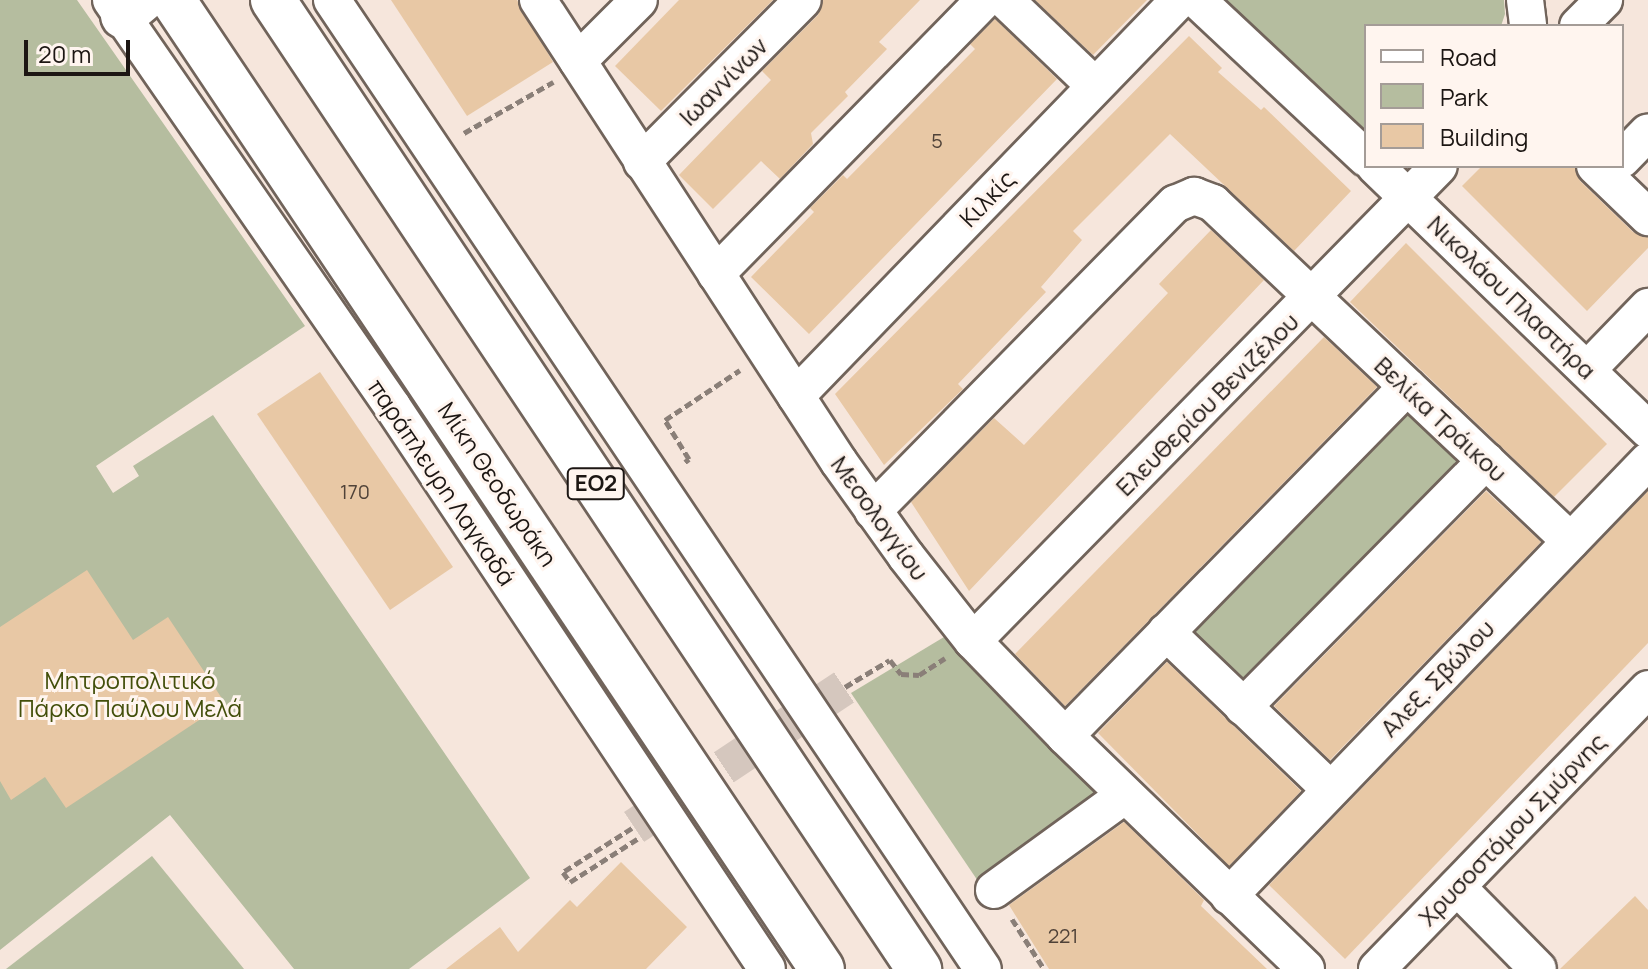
<!DOCTYPE html>
<meta charset="utf-8">
<style>
body{margin:0}
#map{position:relative;width:1648px;height:969px;overflow:hidden;background:#f6e6dc;font-family:Manrope,sans-serif}
div>[style]{position:absolute}
[style*='--x']{left:calc(var(--x)*1px);top:calc(var(--y)*1px);width:calc(var(--w)*1px);rotate:calc(var(--a)*1deg)}
.green>*{inset:0;background:#b5bd9f}
.building>*{inset:0;background:#e8c8a5}
.minor-tunnel>*{height:36px;margin-top:-18px;transform-origin:0;background:repeating-linear-gradient(90deg,#d5c7be 0 36px,transparent 0 54px)}
.path>*{height:5px;margin-top:-2.5px;transform-origin:0;background:repeating-linear-gradient(90deg,#8a7f78 0 8px,transparent 0 12px)}
.roads{filter:drop-shadow(2px 0 #71645b) drop-shadow(-2px 0 #71645b) drop-shadow(0 2px #71645b) drop-shadow(0 -2px #71645b)}
.minor>*{height:36px;margin:-18px;padding:0 18px;transform-origin:18px;border-radius:18px;background:#fff}
.major>*{height:44px;margin:-22px;padding:0 22px;transform-origin:22px;border-radius:22px;background:#fff}
.highway>*{height:44px;margin:-22px;padding:0 22px;transform-origin:22px;border-radius:22px;background:#fff}
span{translate:-50% -50%;white-space:nowrap;text-align:center;line-height:1.15;-webkit-text-stroke:6px #fff5ef;paint-order:stroke}
.number-label{font-size:20px;color:#4f4238}
.number-label span{-webkit-text-stroke-width:0}
.shield-label span{padding:2px 6px;background:#fff5ef;border:2px solid;border-radius:6px;-webkit-text-stroke-width:0}
.shield-label{font-size:22px;color:#1c1613;font-weight:700}
.street-label{font-size:24px;color:#1c1613}
.park-label{font-size:24px;color:#434f0b}
.legend{position:absolute;left:1364px;top:24px;width:260px;height:144px;box-sizing:border-box;background:#fff5ef;border:2px solid #a49c97;margin:0;padding:10px 14px;list-style:none;font-size:24px;color:#1c1613}
.legend li{display:flex;align-items:center;gap:16px;height:40px}
.legend b{width:40px;border:2px solid #a49c97}
.scale{position:absolute;left:24px;top:40px;width:106px;height:36px;box-sizing:border-box;border:4px solid #1c1613;border-top:0;padding-left:10px;font-size:24px;line-height:28px;white-space:nowrap;color:#1c1613;-webkit-text-stroke:6px #fff5ef;paint-order:stroke}
</style>
<div id="map">
<div class="green">
<i style="clip-path:polygon(0 0,77px 0,305px 326px,96px 466px,113px 493px,139px 476px,133px 466px,213px 415px,530px 878px,409px 969px,294px 969px,170px 815px,0 950px)"></i>
<i style="clip-path:polygon(1217px 0,1504px 0,1505px 14px,1501px 26px,1366px 26px,1366px 139px)"></i>
<i style="clip-path:polygon(1407px 399px,1471px 461px,1242px 696px,1178px 633px)"></i>
<i style="clip-path:polygon(954px 631px,1113px 796px,984px 890px,851px 693px)"></i>
<i style="clip-path:polygon(152px 856px,244px 969px,6px 969px)"></i>
</div>
<div class="building">
<i style="clip-path:polygon(391px 0,517px 0,553px 62px,467px 116px)"></i>
<i style="clip-path:polygon(679px 0,773px 0,661px 111px,615px 66px)"></i>
<i style="clip-path:polygon(823px 0,920px 0,879px 42px,887px 49px,845px 92px,848px 96px,811px 133px,813px 144px,780px 179px,761px 161px,713px 209px,679px 175px,771px 80px,762px 71px,818px 15px)"></i>
<i style="clip-path:polygon(1035px 0,1147px 0,1093px 55px)"></i>
<i style="clip-path:polygon(995px 19px,1057px 79px,809px 334px,751px 277px,814px 212px,810px 208px,843px 175px,847px 179px,975px 49px,970px 44px)"></i>
<i style="clip-path:polygon(1189px 36px,1222px 68px,1218px 72px,1261px 110px,1264px 107px,1351px 191px,1294px 251px,1170px 134px,1073px 231px,1082px 240px,1041px 287px,1046px 292px,958px 384px,963px 389px,884px 465px,835px 394px)"></i>
<i style="clip-path:polygon(1482px 166px,1575px 166px,1580px 181px,1633px 232px,1648px 237px,1648px 248px,1587px 311px,1462px 186px)"></i>
<i style="clip-path:polygon(1211px 230px,1264px 280px,969px 591px,911px 502px,994px 418px,1024px 445px,1168px 293px,1159px 284px)"></i>
<i style="clip-path:polygon(1406px 243px,1607px 444px,1554px 497px,1350px 302px)"></i>
<i style="clip-path:polygon(1324px 337px,1377px 387px,1065px 706px,1015px 654px)"></i>
<i style="clip-path:polygon(320px 372px,453px 567px,390px 610px,257px 414px)"></i>
<i style="clip-path:polygon(1486px 491px,1541px 542px,1330px 760px,1274px 706px)"></i>
<i style="clip-path:polygon(1648px 491px,1648px 643px,1345px 959px,1269px 885px)"></i>
<i style="clip-path:polygon(87px 570px,133px 640px,168px 617px,225px 703px,66px 808px,45px 777px,11px 800px,0 781px,0 627px)"></i>
<i style="clip-path:polygon(1167px 662px,1301px 791px,1229px 866px,1098px 733px)"></i>
<i style="clip-path:polygon(1124px 822px,1204px 900px,1201px 906px,1267px 969px,1049px 969px,1009px 905px)"></i>
<i style="clip-path:polygon(621px 862px,687px 927px,646px 969px,446px 969px,500px 927px,518px 952px,570px 900px,577px 907px)"></i>
<i style="clip-path:polygon(1635px 896px,1648px 910px,1648px 969px,1560px 969px)"></i>
</div>
<div class="minor-tunnel">
<i style="--x:634;--y:827;--w:253;--a:-33.6"></i>
</div>
<div class="path">
<i style="--x:464;--y:133;--w:103;--a:-29.8"></i>
<i style="--x:685;--y:462;--w:5;--a:-37"></i>
<i style="--x:689;--y:459;--w:46;--a:-121.6"></i>
<i style="--x:665;--y:420;--w:90;--a:-33.7"></i>
<i style="--x:845;--y:687;--w:52;--a:-31"></i>
<i style="--x:890;--y:660;--w:18;--a:52"></i>
<i style="--x:901;--y:674;--w:18;--a:3"></i>
<i style="--x:919;--y:675;--w:31;--a:-33"></i>
<i style="--x:632;--y:828;--w:82;--a:147.5"></i>
<i style="--x:563;--y:872;--w:12;--a:55"></i>
<i style="--x:570;--y:882;--w:80;--a:-32.7"></i>
<i style="--x:1012;--y:919;--w:59;--a:57.4"></i>
</div>
<div class="roads">
<div class="minor">
<i style="--x:111;--y:0;--w:494;--a:55.3"></i>
<i style="--x:392;--y:406;--w:676;--a:56.33"></i>
<i style="--x:332;--y:0;--w:1167;--a:56.11"></i>
<i style="--x:538;--y:0;--w:551;--a:56.92"></i>
<i style="--x:839;--y:462;--w:115;--a:54.5"></i>
<i style="--x:906;--y:556;--w:108;--a:51.8"></i>
<i style="--x:973;--y:641;--w:132;--a:45.9"></i>
<i style="--x:1065;--y:736;--w:335;--a:44"></i>
<i style="--x:1005;--y:0;--w:124;--a:43.7"></i>
<i style="--x:1197;--y:0;--w:231;--a:43.1"></i>
<i style="--x:1525;--y:0;--w:26;--a:83"></i>
<i style="--x:1578;--y:26;--w:37;--a:-45"></i>
<i style="--x:578;--y:61;--w:86;--a:-45"></i>
<i style="--x:1622;--y:159;--w:37;--a:-46"></i>
<i style="--x:642;--y:162;--w:228;--a:-45.2"></i>
<i style="--x:1375;--y:166;--w:380;--a:44"></i>
<i style="--x:1595;--y:166;--w:74;--a:43.9"></i>
<i style="--x:716;--y:274;--w:383;--a:-45.6"></i>
<i style="--x:1587;--y:370;--w:88;--a:-45.9"></i>
<i style="--x:796;--y:396;--w:551;--a:-45.96"></i>
<i style="--x:873;--y:511;--w:431;--a:-45.5"></i>
<i style="--x:1175;--y:204;--w:21;--a:-23"></i>
<i style="--x:1194;--y:196;--w:20;--a:20"></i>
<i style="--x:1213;--y:203;--w:492;--a:43.4"></i>
<i style="--x:1166;--y:632;--w:227;--a:43.8"></i>
<i style="--x:973;--y:641;--w:665;--a:-45.55"></i>
<i style="--x:1243;--y:707;--w:346;--a:-45.4"></i>
<i style="--x:1065;--y:736;--w:489;--a:-45.6"></i>
<i style="--x:1457;--y:887;--w:115;--a:45.4"></i>
<i style="--x:994;--y:890;--w:160;--a:-35.9"></i>
<i style="--x:1229;--y:896;--w:604;--a:-46.07"></i>
<i style="--x:1377;--y:969;--w:390;--a:-45.9"></i>
</div>
<div class="major">
<i style="--x:123;--y:16;--w:25;--a:-40"></i>
</div>
<div class="highway">
<i style="--x:173;--y:0;--w:1166;--a:56.19"></i>
<i style="--x:273;--y:0;--w:1165;--a:56.31"></i>
</div>
</div>
<div class="number-label">
<span style="left:937px;top:140px">5</span>
<span style="left:355px;top:491px">170</span>
<span style="left:1063px;top:935px">221</span>
</div>
<div class="shield-label">
<span style="left:596px;top:484px">ΕΟ2</span>
</div>
<div class="street-label">
<span style="left:723px;top:81px;rotate:-45deg">Ιωαννίνων</span>
<span style="left:987px;top:198px;rotate:-46deg">Κιλκίς</span>
<span style="left:1512px;top:297px;rotate:44deg">Νικολάου Πλαστήρα</span>
<span style="left:1207px;top:404px;rotate:-45deg">Ελευθερίου Βενιζέλου</span>
<span style="left:1441px;top:419px;rotate:43deg">Βελίκα Τράικου</span>
<span style="left:442px;top:482px;rotate:56deg">παράπλευρη Λαγκαδά</span>
<span style="left:498px;top:484px;rotate:56deg">Μίκη Θεοδωράκη</span>
<span style="left:880px;top:518px;rotate:54deg">Μεσολογγίου</span>
<span style="left:1437px;top:678px;rotate:-46deg">Αλεξ. Σβώλου</span>
<span style="left:1512px;top:829px;rotate:-46deg">Χρυσοστόμου Σμύρνης</span>
</div>
<div class="park-label">
<span style="left:130px;top:694px">Μητροπολιτικό<br>Πάρκο Παύλου Μελά</span>
</div>
<ul class="legend">
<li><b style="height:10px;background:#fff"></b>Road</li>
<li><b style="height:22px;background:#b5bd9f"></b>Park</li>
<li><b style="height:22px;background:#e8c8a5"></b>Building</li>
</ul>
<div class="scale">20 m</div>
</div>
